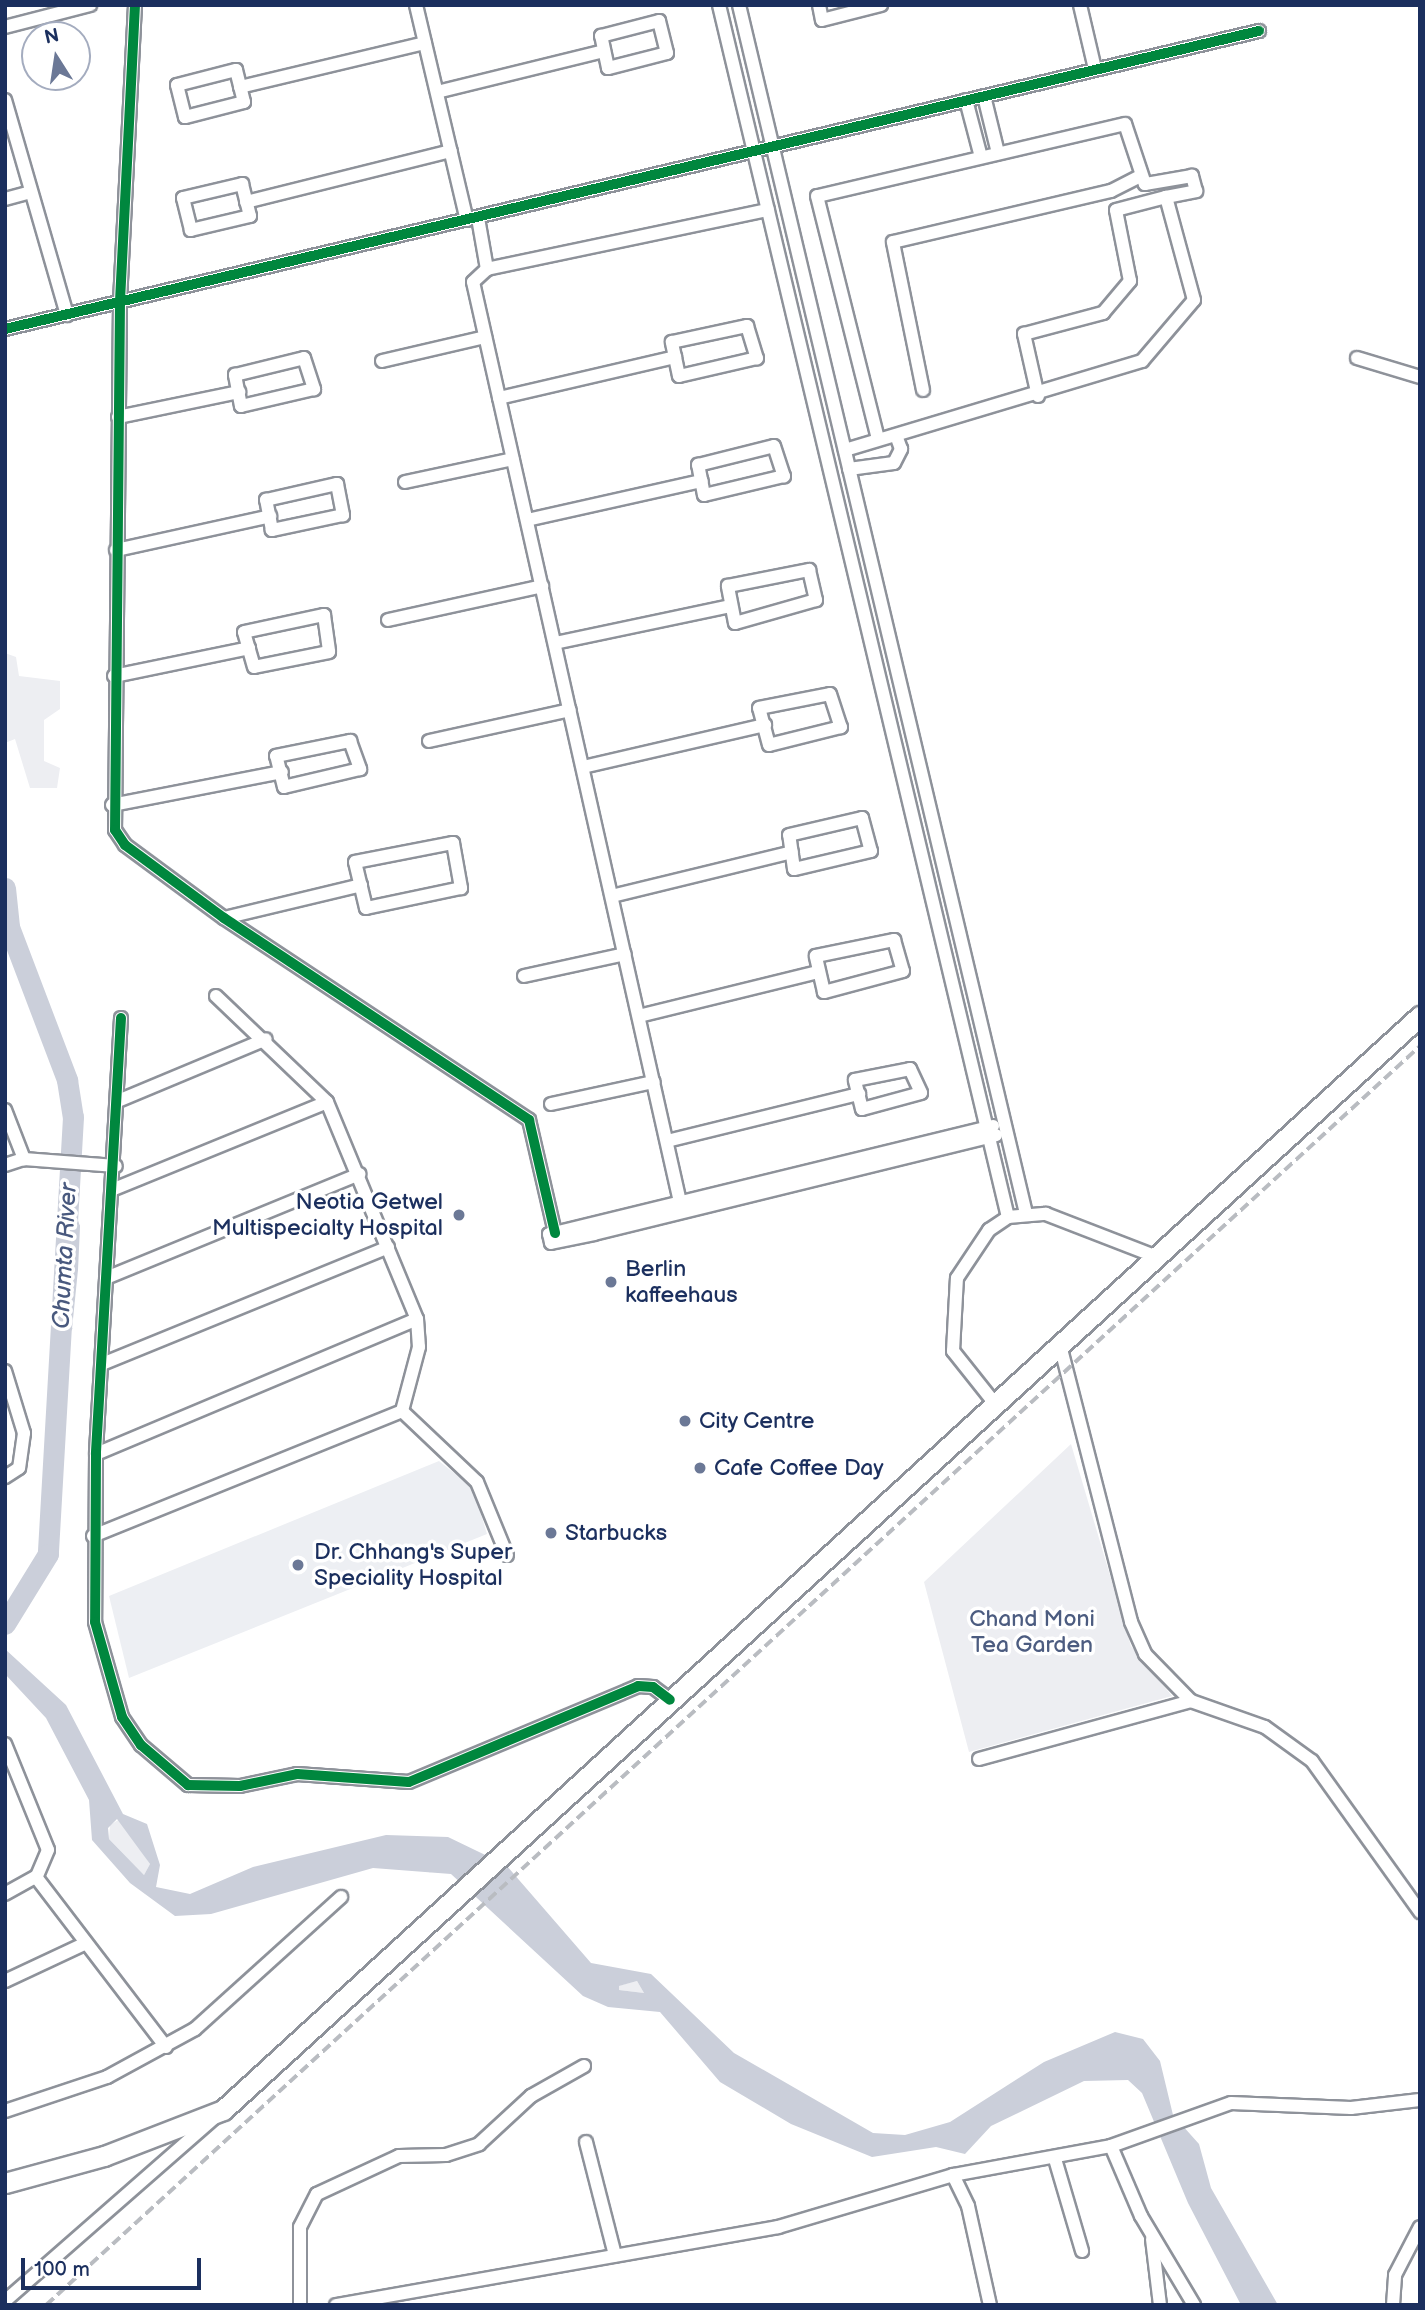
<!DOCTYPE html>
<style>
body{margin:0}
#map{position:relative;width:1425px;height:2310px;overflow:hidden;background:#fff;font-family:"Balsamiq Sans",sans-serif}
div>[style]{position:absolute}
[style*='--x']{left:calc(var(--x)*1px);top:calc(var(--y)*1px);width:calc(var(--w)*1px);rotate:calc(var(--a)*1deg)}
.built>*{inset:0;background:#edeff3}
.green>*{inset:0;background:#edeef2}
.water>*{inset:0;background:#cbcfda}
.stream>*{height:3.5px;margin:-1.75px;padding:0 1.75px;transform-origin:1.75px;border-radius:1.75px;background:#cbcfda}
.river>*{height:21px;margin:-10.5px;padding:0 10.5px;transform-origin:10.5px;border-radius:10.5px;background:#cbcfda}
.roads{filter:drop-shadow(2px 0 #8e929a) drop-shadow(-2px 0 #8e929a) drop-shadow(0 2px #8e929a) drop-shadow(0 -2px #8e929a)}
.minor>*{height:12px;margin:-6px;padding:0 6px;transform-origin:6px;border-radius:6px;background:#fff}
.highway>*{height:19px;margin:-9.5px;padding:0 9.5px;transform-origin:9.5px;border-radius:9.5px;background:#fff}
.rail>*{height:3.5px;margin-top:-1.75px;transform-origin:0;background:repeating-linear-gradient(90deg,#b9bcc1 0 10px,transparent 0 15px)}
.cycleway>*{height:10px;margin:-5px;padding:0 5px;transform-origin:5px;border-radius:5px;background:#00873e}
.dots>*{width:19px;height:19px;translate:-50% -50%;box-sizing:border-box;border:4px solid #fff;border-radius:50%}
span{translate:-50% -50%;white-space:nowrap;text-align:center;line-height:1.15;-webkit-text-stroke:7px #fff;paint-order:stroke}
.poi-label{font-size:23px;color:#1b2f5e}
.right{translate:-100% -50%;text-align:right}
.left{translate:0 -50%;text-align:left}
.park-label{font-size:23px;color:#4c5c80}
.water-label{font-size:24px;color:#49597e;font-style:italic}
.frame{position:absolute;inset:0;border:7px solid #1b2f5e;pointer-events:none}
.north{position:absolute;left:21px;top:21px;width:70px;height:70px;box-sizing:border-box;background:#fff;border:2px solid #a4acbf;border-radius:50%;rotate:348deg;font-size:19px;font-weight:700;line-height:28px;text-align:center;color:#1b2f5e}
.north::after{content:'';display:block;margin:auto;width:24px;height:32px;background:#6b7896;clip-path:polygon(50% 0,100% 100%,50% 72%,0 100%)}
.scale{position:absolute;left:21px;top:2258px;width:180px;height:32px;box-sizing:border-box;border:4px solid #1b2f5e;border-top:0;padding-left:9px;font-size:21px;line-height:24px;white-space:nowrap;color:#1b2f5e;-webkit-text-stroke:5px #fff;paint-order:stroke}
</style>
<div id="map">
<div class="built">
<i style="clip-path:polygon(439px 1461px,473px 1488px,487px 1534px,129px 1678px,109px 1596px)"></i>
</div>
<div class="green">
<i style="clip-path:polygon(5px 653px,16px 657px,19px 676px,60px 681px,60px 709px,44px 720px,44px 761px,60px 768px,57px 788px,30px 788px,15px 739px,5px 743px)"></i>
<i style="clip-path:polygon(1071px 1444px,1131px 1646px,1172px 1696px,969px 1752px,924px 1582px)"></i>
<i style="clip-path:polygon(120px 1819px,150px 1864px,144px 1875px,109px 1839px,110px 1825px)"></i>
<i style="clip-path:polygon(637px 1981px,644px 1993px,619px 1990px,618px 1986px)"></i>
</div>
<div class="water">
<i style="clip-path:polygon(evenodd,5px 1649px,66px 1705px,123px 1814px,147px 1824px,160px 1865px,156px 1887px,190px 1894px,253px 1867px,386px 1835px,448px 1837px,506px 1865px,591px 1963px,651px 1974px,734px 2053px,873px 2133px,905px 2135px,950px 2122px,1044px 2062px,1115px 2032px,1143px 2039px,1160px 2061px,1173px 2115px,1199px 2144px,1211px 2188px,1278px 2305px,1241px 2305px,1188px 2203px,1142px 2093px,1128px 2080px,1084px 2081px,991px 2126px,965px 2154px,936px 2147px,872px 2157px,791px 2124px,720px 2082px,660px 2012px,608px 2007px,583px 1996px,451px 1874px,373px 1868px,211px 1914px,175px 1916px,130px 1883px,92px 1840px,89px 1800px,46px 1718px,5px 1674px,5px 1649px,117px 1819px,150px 1864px,144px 1875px,109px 1839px,108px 1828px,117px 1819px,5px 1649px,637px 1981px,644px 1993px,619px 1990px,619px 1986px,637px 1981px)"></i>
</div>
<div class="stream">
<i style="--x:57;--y:1344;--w:20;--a:-49"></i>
<i style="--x:70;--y:1329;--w:59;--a:-84.2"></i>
<i style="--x:76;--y:1270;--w:43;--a:-87.3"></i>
<i style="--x:78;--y:1227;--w:33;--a:-108"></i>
</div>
<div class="river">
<i style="--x:5;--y:888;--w:39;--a:84"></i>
<i style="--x:9;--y:927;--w:164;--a:69.2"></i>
<i style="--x:67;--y:1080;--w:37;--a:81"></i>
<i style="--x:73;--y:1117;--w:438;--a:93.3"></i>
<i style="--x:48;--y:1554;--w:82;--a:121.6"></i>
</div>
<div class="roads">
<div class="minor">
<i style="--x:135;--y:5;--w:297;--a:92.9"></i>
<i style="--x:120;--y:302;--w:528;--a:90.54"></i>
<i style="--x:115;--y:830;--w:18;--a:56"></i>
<i style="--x:125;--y:845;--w:123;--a:36.4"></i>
<i style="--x:224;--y:918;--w:366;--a:33.5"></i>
<i style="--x:529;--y:1120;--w:116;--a:77"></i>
<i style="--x:416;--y:5;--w:221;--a:76.7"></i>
<i style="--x:719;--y:5;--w:1246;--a:76.59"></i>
<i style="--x:739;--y:5;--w:1242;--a:76.64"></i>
<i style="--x:819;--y:5;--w:15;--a:79"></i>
<i style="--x:822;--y:20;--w:61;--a:-14.3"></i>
<i style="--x:1080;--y:5;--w:66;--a:76.8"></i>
<i style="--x:659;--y:21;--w:33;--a:76"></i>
<i style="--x:667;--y:53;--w:61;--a:165.7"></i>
<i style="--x:608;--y:68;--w:33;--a:-102"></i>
<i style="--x:601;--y:36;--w:60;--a:-14.5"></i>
<i style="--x:5;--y:27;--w:88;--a:-14.5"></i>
<i style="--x:236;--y:70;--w:33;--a:76"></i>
<i style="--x:244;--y:102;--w:61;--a:165.7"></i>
<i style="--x:185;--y:117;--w:33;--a:-104"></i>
<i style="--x:177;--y:85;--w:61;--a:-14.3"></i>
<i style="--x:240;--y:87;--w:190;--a:-13.4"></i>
<i style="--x:437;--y:92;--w:172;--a:-13.8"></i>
<i style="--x:984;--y:96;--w:59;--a:76.2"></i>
<i style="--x:5;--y:100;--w:224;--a:73.9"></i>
<i style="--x:966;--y:100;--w:59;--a:75.3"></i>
<i style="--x:242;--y:184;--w:33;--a:76"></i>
<i style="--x:250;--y:216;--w:61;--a:166.7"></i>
<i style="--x:191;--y:230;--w:33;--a:-104"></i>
<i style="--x:183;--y:198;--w:61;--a:-13.3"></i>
<i style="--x:5;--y:199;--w:23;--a:-15"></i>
<i style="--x:246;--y:202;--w:211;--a:-14"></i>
<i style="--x:478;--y:218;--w:52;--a:80"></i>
<i style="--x:487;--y:269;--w:19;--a:137"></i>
<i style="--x:473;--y:282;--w:952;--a:77.32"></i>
<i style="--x:487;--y:269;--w:287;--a:-11.9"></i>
<i style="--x:747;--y:326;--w:34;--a:73"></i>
<i style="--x:757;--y:358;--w:80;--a:167"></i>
<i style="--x:679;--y:376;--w:35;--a:-102"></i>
<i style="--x:672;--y:342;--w:77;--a:-12"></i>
<i style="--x:5;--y:329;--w:1289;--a:-13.37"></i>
<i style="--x:304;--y:358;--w:33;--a:72"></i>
<i style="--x:314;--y:389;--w:75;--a:166.9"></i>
<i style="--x:241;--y:406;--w:32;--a:-101"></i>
<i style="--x:235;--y:375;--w:71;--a:-13.8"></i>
<i style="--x:1357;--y:358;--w:66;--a:16.8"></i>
<i style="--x:382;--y:361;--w:106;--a:-13.1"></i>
<i style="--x:923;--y:390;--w:151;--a:-101.5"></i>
<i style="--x:893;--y:242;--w:224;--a:-13.2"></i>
<i style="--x:1111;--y:191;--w:30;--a:-27"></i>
<i style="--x:1038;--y:396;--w:64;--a:-102.7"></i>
<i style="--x:1024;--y:334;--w:82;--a:-14.9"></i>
<i style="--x:1103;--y:313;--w:42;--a:-49.8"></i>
<i style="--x:1130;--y:281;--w:72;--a:-101.2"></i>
<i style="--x:1116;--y:210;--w:52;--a:-14.6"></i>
<i style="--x:499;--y:398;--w:181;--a:-13.1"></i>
<i style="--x:118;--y:417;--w:124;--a:-11.7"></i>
<i style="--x:774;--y:446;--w:32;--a:72"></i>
<i style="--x:784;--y:476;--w:82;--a:166.6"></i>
<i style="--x:704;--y:495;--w:31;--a:-101"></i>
<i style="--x:698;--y:465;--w:78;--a:-14"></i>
<i style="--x:845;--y:450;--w:310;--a:-16.7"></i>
<i style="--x:1142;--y:361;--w:80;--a:-49.6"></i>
<i style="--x:1194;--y:300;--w:107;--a:-105.2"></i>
<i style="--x:1166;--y:197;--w:31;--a:-11"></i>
<i style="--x:1196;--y:191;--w:16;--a:-105"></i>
<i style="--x:1192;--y:176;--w:48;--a:170.3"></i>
<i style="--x:1145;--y:184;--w:63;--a:-108.4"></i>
<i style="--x:1125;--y:124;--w:316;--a:166.8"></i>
<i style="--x:817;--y:196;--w:250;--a:75.9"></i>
<i style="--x:849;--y:469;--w:45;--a:-7.6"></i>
<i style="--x:894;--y:463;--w:16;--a:-63"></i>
<i style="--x:901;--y:449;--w:12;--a:-110"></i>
<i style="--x:405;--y:482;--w:110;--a:-12"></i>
<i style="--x:337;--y:484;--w:32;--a:79"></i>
<i style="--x:343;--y:515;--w:73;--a:168.1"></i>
<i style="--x:272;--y:530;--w:31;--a:-101"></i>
<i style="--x:266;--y:500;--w:73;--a:-12.7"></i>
<i style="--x:527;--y:520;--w:179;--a:-12.6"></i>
<i style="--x:116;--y:550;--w:158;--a:-12.4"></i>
<i style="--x:809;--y:570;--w:31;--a:77"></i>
<i style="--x:816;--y:600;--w:84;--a:164.1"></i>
<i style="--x:735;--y:623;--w:38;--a:-101"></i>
<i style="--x:728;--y:586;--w:83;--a:-11.2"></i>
<i style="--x:324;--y:615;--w:37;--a:82"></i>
<i style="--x:329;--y:652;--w:76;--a:168.7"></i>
<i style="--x:254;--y:667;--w:36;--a:-106"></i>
<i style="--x:244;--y:632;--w:82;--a:-12"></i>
<i style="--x:388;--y:620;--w:158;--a:-12.4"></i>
<i style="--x:555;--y:643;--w:180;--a:-11.9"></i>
<i style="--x:114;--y:676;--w:138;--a:-11.7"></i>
<i style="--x:830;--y:694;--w:35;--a:72"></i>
<i style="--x:841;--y:727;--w:74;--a:166"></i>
<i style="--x:769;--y:745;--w:38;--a:-105"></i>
<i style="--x:759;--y:708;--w:72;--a:-11.2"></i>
<i style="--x:350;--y:741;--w:30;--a:70"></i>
<i style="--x:360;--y:769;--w:78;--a:166.7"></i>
<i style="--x:284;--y:787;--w:32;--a:-104"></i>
<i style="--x:276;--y:756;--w:76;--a:-11.5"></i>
<i style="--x:429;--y:741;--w:144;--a:-12.4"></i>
<i style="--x:583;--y:767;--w:187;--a:-13"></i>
<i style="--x:112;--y:805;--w:173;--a:-11"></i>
<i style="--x:862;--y:818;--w:34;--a:75"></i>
<i style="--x:871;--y:851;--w:79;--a:166.8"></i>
<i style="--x:794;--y:869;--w:34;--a:-98"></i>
<i style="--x:789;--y:835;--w:75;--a:-13.1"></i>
<i style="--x:453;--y:843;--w:46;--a:79.9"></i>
<i style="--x:461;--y:888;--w:97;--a:168.1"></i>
<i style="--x:366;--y:908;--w:47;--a:-103.4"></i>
<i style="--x:355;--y:862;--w:100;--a:-11"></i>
<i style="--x:612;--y:896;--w:185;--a:-13.7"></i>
<i style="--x:224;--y:918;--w:141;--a:-13.5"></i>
<i style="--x:894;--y:940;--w:32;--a:74"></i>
<i style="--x:903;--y:971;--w:82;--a:165.1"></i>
<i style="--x:824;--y:992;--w:37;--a:-103"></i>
<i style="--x:816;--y:956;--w:80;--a:-11.6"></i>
<i style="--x:524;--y:976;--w:103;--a:-12.3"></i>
<i style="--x:216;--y:996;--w:153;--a:43.7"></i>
<i style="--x:327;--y:1102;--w:235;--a:67.5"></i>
<i style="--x:417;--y:1319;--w:28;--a:86"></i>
<i style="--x:419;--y:1347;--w:66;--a:104.9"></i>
<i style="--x:639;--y:1016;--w:184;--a:-13.8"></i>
<i style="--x:121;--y:1018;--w:437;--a:93.3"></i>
<i style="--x:96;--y:1454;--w:168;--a:90.3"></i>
<i style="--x:95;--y:1622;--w:99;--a:74.1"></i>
<i style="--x:122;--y:1717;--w:34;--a:56"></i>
<i style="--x:141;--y:1745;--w:62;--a:40.4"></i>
<i style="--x:188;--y:1785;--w:52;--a:1.1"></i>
<i style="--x:240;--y:1786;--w:58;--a:-11.9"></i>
<i style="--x:297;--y:1774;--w:112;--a:4.1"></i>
<i style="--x:409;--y:1782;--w:248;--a:-22.7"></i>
<i style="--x:638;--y:1686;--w:15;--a:4"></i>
<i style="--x:653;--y:1687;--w:21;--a:37"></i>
<i style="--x:910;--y:1069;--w:26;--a:65"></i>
<i style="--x:921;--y:1093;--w:61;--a:164.8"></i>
<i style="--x:862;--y:1109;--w:30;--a:-104"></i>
<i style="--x:855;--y:1080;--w:56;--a:-11.3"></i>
<i style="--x:118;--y:1101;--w:160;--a:-22.7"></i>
<i style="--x:551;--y:1104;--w:105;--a:-12.1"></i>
<i style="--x:5;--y:1110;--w:53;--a:68.8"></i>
<i style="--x:993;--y:1126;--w:457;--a:166.3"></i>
<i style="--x:549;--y:1234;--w:9;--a:77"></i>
<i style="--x:551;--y:1243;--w:44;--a:-11.8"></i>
<i style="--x:594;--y:1234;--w:414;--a:-13.8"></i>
<i style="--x:667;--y:1141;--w:198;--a:-13.8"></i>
<i style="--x:5;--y:1165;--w:20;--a:-18"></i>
<i style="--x:24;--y:1159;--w:92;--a:4.4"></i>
<i style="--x:114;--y:1189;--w:230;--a:-22.2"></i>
<i style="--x:106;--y:1278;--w:274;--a:-22.3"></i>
<i style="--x:1060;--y:1345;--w:286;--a:75.6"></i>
<i style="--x:1131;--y:1622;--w:35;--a:66"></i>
<i style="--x:1145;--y:1654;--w:66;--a:45.6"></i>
<i style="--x:1191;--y:1701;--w:78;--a:19.4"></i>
<i style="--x:1265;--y:1727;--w:58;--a:35.9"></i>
<i style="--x:1312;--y:1761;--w:186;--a:54.4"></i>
<i style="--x:102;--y:1364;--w:309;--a:-22.2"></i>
<i style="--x:5;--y:1371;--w:65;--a:73"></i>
<i style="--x:24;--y:1433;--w:35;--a:98"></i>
<i style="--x:19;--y:1468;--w:17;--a:147"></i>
<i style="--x:996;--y:1405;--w:69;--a:-128.5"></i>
<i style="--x:953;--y:1351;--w:73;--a:-86.9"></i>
<i style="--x:957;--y:1278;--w:58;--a:-56.3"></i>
<i style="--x:989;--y:1230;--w:23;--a:-34"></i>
<i style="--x:1008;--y:1217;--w:38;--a:-5"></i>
<i style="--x:1046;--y:1214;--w:119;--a:21.2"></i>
<i style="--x:402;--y:1411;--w:103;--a:43.4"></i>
<i style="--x:477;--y:1482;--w:79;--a:67.7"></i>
<i style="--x:96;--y:1454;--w:348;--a:-22.8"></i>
<i style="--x:93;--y:1536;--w:333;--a:-22"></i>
<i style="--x:5;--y:1744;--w:114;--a:67.9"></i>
<i style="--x:48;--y:1850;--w:28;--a:113"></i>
<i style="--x:37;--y:1876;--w:37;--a:151"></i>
<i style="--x:979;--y:1759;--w:220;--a:-15.3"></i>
<i style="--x:36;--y:1877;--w:214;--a:52.6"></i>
<i style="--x:5;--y:1981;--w:89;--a:-25.1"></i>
<i style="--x:5;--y:2111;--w:108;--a:-18.4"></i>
<i style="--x:107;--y:2077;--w:100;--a:-28.6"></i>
<i style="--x:195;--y:2029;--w:197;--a:-42.1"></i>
<i style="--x:586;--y:2142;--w:117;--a:75.6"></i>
<i style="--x:1111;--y:2146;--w:76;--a:66.8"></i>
<i style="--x:1141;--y:2216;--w:104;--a:59.2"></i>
<i style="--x:1055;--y:2159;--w:96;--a:73.6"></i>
<i style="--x:953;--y:2175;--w:34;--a:64"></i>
<i style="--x:968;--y:2206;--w:101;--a:77.5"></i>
<i style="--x:1152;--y:2239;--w:66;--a:83.1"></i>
<i style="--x:5;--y:2301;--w:279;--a:-41.2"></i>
<i style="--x:300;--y:2305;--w:78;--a:-90"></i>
<i style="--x:300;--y:2227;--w:37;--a:-63"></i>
<i style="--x:317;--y:2194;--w:90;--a:-24.9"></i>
<i style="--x:399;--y:2156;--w:47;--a:-1.2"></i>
<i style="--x:446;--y:2155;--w:35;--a:-18"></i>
<i style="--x:479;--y:2144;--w:71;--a:-42.7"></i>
<i style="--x:531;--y:2096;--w:61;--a:-29.5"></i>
<i style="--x:336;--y:2305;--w:449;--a:-10"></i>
<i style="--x:778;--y:2227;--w:183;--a:-16.5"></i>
<i style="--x:953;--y:2175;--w:161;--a:-10.4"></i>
<i style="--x:1111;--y:2146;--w:127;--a:-19.7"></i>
<i style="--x:1231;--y:2103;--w:120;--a:2.4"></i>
<i style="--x:1351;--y:2108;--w:69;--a:-6.6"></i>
<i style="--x:1393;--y:2305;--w:30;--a:-86"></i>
<i style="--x:1395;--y:2275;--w:54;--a:-62.5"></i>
</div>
<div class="highway">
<i style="--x:5;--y:2183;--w:103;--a:-15.3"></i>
<i style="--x:104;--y:2156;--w:128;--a:-21.1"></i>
<i style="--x:223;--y:2110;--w:1622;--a:-42.43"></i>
</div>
</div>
<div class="rail">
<i style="--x:46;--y:2305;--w:1864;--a:-42.5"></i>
</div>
<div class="cycleway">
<i style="--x:135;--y:5;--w:297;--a:92.9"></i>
<i style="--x:120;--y:302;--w:528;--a:90.54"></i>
<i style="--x:115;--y:830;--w:18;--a:56"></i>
<i style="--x:125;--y:845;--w:123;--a:36.4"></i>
<i style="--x:224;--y:918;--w:366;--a:33.5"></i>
<i style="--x:529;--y:1120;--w:116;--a:77"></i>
<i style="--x:5;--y:329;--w:1289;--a:-13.37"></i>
<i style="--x:121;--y:1018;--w:437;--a:93.3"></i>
<i style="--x:96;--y:1454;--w:168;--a:90.3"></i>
<i style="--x:95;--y:1622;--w:99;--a:74.1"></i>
<i style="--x:122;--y:1717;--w:34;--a:56"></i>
<i style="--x:141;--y:1745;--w:62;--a:40.4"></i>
<i style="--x:188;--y:1785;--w:52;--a:1.1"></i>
<i style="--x:240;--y:1786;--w:58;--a:-11.9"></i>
<i style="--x:297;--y:1774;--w:112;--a:4.1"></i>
<i style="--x:409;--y:1782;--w:248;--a:-22.7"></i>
<i style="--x:638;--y:1686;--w:15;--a:4"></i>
<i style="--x:653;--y:1687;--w:21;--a:37"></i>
</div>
<div class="dots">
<i style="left:459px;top:1215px;background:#6b7896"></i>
<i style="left:611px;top:1282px;background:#6b7896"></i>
<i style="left:685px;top:1421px;background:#6b7896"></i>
<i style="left:700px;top:1468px;background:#6b7896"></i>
<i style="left:551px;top:1533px;background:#6b7896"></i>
<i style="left:298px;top:1565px;background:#6b7896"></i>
</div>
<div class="poi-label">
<span class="right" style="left:443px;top:1215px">Neotia Getwel<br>Multispecialty Hospital</span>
<span class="left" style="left:625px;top:1282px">Berlin<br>kaffeehaus</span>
<span class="left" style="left:699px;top:1421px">City Centre</span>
<span class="left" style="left:714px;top:1468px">Cafe Coffee Day</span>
<span class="left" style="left:565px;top:1533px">Starbucks</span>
<span class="left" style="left:314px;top:1565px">Dr. Chhang's Super<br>Speciality Hospital</span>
</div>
<div class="park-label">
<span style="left:1032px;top:1632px">Chand Moni<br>Tea Garden</span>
</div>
<div class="water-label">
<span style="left:65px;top:1256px;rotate:-87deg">Chumta River</span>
</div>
<div class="frame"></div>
<div class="north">N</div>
<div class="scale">100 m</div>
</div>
